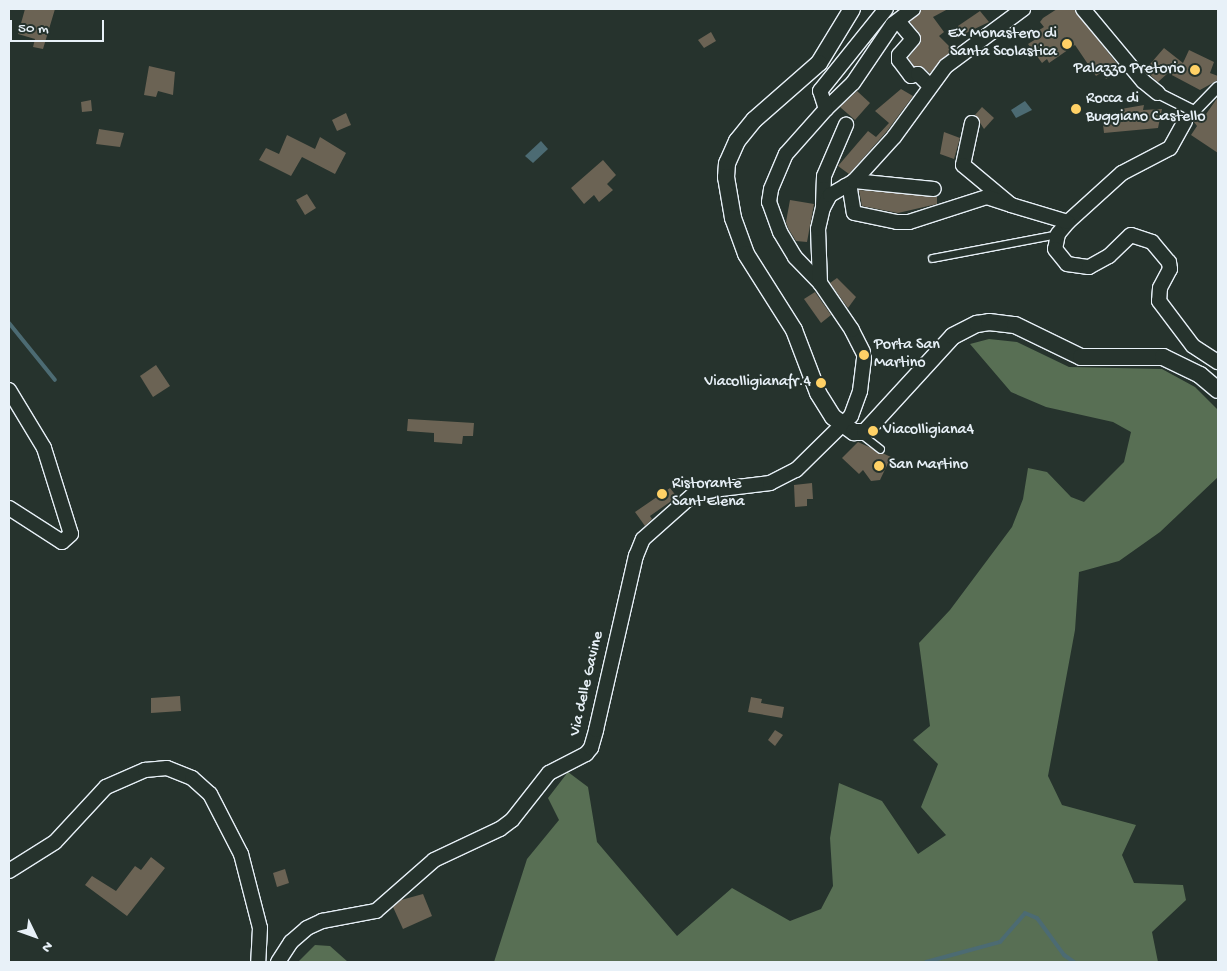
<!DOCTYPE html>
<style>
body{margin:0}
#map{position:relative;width:1227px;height:971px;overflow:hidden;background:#26332d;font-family:"Gochi Hand",sans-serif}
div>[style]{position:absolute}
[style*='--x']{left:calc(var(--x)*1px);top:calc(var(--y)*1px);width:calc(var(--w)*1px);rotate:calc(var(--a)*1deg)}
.green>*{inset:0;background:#586f54}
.water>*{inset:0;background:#4c6b73}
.stream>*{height:4px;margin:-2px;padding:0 2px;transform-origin:2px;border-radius:2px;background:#4c6b73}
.building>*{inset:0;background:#6b6354}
.roads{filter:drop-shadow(1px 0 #e8f1f8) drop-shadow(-1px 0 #e8f1f8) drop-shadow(0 1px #e8f1f8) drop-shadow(0 -1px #e8f1f8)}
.service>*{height:7px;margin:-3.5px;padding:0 3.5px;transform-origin:3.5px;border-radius:3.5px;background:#26332d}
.pedestrian>*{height:10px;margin:-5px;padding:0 5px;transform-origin:5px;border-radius:5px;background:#26332d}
.minor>*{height:14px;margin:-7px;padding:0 7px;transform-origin:7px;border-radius:7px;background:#26332d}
.tertiary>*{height:16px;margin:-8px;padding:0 8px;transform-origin:8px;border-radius:8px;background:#26332d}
.dots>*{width:14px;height:14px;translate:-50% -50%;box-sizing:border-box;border:2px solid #26332d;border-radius:50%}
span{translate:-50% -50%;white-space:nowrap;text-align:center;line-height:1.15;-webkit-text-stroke:4px #26332d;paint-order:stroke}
.poi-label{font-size:16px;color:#e8f1f8}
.right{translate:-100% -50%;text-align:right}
.left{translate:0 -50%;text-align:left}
.street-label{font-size:16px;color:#e8f1f8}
.frame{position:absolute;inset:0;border:10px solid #e8f1f8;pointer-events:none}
.north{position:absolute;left:10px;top:911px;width:50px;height:50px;-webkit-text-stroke:4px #26332d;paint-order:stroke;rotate:132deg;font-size:14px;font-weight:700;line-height:20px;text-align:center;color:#e8f1f8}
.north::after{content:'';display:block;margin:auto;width:18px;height:22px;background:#e8f1f8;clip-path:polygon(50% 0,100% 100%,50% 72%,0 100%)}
.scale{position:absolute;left:10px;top:20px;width:94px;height:22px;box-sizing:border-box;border:2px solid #e8f1f8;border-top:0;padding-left:6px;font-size:15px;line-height:18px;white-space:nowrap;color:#e8f1f8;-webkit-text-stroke:4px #26332d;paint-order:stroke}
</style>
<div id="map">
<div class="green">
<i style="clip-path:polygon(989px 339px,1017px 342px,1069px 367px,1162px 369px,1195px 387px,1218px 410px,1218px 477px,1160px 532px,1119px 561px,1079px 572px,1075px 630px,1048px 776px,1062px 805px,1136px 825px,1122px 855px,1134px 883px,1183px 885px,1186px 900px,1152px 932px,1158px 962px,494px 962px,527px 859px,559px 820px,548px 798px,568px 772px,588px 787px,597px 842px,677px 936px,732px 888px,790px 921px,821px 909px,833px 886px,830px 838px,839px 783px,882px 801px,918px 854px,946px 835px,921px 807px,938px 764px,913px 740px,930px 726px,919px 643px,950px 610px,1012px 527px,1023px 499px,1028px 468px,1047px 472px,1071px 497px,1084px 502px,1124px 462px,1131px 432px,1113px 422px,1046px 407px,1011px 392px,970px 344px)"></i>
<i style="clip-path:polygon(315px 945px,330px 946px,348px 962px,298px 962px)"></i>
</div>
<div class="water">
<i style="clip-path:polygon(1025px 101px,1032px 110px,1016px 118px,1011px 110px)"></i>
<i style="clip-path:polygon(541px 141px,548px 149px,533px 163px,525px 156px)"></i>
</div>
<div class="stream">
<i style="--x:9;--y:323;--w:73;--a:51.1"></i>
<i style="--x:926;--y:962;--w:77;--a:-15.1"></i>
<i style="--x:1000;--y:942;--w:38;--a:-49"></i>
<i style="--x:1025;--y:913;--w:13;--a:23"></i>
<i style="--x:1037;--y:918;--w:46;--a:53.9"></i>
<i style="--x:1064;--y:955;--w:12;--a:35"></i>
</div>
<div class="building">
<i style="clip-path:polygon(25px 9px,55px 9px,43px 49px,33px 47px,35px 39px,18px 34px)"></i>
<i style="clip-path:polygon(922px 9px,948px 9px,933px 17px,944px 32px,939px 36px,953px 50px,930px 73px,921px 66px,914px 66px,908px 58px,921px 42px,920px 34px,910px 22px)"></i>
<i style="clip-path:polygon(1057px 9px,1074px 9px,1121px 69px,1106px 79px,1102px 72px,1096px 76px,1075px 45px,1049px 63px,1047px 59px,1042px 63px,1028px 44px,1036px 39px,1033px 34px,1044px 27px,1040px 22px,1043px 18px)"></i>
<i style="clip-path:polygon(980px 11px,989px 22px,964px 34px,958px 26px)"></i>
<i style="clip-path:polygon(711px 32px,716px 41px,704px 48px,698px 40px)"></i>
<i style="clip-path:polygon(1164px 48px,1183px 63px,1189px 50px,1214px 62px,1210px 73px,1218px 76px,1218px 80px,1200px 90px,1168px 73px,1158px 82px,1145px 70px)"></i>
<i style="clip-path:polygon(149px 66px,175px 72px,173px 95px,158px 91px,156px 97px,144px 95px)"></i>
<i style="clip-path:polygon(901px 89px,913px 96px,887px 131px,849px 174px,838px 166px,868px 131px,876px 137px,889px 123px,875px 111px)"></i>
<i style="clip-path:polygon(857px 91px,870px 103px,855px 120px,840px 107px)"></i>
<i style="clip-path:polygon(1218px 97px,1218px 153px,1191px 135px,1197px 126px,1194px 122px,1200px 115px,1204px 117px)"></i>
<i style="clip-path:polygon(91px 100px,92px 111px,82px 112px,81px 102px)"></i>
<i style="clip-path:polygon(1144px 105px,1143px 110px,1162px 109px,1158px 128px,1104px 133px,1103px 124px,1109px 123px,1110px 116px,1121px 114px,1121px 109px)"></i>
<i style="clip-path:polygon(982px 107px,994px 118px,984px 129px,975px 115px)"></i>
<i style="clip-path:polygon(346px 113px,351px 125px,337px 131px,332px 120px)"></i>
<i style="clip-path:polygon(99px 129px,124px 133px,120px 147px,96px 144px)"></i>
<i style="clip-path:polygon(944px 132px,960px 138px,954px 159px,940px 154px)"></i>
<i style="clip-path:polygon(287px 135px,315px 149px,320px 137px,346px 153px,335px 174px,302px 157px,291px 176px,259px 160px,266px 148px,279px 154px)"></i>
<i style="clip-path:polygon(603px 160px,616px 175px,607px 184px,613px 190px,599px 202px,594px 195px,584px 204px,571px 188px)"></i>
<i style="clip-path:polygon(859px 190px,937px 197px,937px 204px,898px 213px,862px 206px)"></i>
<i style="clip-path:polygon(307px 194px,316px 208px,305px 215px,296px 200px)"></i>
<i style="clip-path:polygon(790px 200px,814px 204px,807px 242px,796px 241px,788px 228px,786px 222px)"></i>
<i style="clip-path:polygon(837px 278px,856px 297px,848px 308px,830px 283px)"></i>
<i style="clip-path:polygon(815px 292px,831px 315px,821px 323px,804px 299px)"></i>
<i style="clip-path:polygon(156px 365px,170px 386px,153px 397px,140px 376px)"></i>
<i style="clip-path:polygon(408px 419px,474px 423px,473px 436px,463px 436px,462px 444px,434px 442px,434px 433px,407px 431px)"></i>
<i style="clip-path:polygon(858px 442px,891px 457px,880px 480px,871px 481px,863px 470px,859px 474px,842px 458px)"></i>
<i style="clip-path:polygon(812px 483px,813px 499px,807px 499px,807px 506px,795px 507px,794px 485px)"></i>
<i style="clip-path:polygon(670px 488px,677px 497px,650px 516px,652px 519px,645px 526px,635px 512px)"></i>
<i style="clip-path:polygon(180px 696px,181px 711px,151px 713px,151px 698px)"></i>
<i style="clip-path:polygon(751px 697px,762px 699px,761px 703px,784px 707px,782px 718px,748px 712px)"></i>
<i style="clip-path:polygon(775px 730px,783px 735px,775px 746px,768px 740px)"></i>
<i style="clip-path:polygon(151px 857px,165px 868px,127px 916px,85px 885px,92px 876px,116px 891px,135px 866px,141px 870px)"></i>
<i style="clip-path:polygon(285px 869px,289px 883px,277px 887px,273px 873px)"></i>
<i style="clip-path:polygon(423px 894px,432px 916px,403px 929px,393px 907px,401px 900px)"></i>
</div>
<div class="roads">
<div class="service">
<i style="--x:932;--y:258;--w:128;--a:-10.8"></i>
<i style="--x:861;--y:434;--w:24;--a:38"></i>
</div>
<div class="pedestrian">
<i style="--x:1158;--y:93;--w:40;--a:26.6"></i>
<i style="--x:1185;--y:121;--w:47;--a:-45.9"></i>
</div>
<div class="minor">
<i style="--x:1083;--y:9;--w:94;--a:50.2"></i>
<i style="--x:1143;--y:81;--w:19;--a:39"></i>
<i style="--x:898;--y:21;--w:23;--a:50"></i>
<i style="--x:913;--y:39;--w:21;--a:131"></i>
<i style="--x:899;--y:55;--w:5;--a:90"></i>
<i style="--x:899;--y:60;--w:20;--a:53"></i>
<i style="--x:911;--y:76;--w:7;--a:-16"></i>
<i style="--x:918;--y:74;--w:17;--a:45"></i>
<i style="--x:826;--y:109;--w:37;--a:-44"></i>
<i style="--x:853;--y:83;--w:71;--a:-55.9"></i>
<i style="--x:893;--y:24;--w:25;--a:-37"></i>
<i style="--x:1185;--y:121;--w:31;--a:119"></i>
<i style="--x:1170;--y:148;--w:54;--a:152.5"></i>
<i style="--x:1122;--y:173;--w:73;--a:137.8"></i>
<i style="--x:1068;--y:222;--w:16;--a:130"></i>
<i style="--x:1058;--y:234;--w:15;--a:101"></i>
<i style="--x:1055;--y:249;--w:19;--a:51"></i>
<i style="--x:1067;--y:264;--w:22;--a:8"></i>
<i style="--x:1089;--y:267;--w:23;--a:-29"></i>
<i style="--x:1109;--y:256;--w:30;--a:-44"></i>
<i style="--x:1131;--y:235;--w:22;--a:18"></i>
<i style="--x:1152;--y:242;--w:26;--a:50"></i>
<i style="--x:1169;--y:262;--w:7;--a:82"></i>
<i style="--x:1170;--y:269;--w:21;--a:118"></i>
<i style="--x:1160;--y:288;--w:13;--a:94"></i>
<i style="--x:1159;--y:301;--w:56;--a:52.9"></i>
<i style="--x:1193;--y:346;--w:30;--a:33"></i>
<i style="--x:972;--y:123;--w:43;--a:102.1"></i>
<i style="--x:963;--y:165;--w:62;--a:39.8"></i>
<i style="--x:1011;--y:205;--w:59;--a:16.6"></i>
<i style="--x:854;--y:181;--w:80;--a:5.7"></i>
<i style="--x:845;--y:186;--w:6;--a:31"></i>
<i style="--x:850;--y:189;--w:24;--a:81"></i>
<i style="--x:854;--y:213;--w:44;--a:11.8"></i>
<i style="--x:897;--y:222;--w:12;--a:0"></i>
<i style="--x:909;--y:222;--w:82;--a:-17.8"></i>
<i style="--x:987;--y:197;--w:25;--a:18"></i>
<i style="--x:823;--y:205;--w:29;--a:-88"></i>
<i style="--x:824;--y:176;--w:56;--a:-66.7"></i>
<i style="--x:820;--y:283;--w:36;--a:-134"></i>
<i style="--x:795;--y:257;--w:29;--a:-121"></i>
<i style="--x:780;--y:232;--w:32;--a:-110"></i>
<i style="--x:769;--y:202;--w:13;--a:-81"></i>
<i style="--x:771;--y:189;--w:38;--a:-67"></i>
<i style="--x:786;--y:154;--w:60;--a:-48.4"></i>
<i style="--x:826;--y:109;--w:19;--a:-108"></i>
<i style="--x:820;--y:91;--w:105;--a:-51.2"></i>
<i style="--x:863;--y:352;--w:25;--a:-117"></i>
<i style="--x:852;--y:330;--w:57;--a:-124.2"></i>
<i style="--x:820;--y:283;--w:54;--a:-92.1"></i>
<i style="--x:818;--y:229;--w:22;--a:-77"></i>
<i style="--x:823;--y:208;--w:15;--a:-62"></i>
<i style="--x:830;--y:195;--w:28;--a:-30"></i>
<i style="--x:854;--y:181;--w:59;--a:-47.7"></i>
<i style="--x:894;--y:137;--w:88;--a:-53.8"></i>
<i style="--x:946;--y:66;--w:96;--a:-36.5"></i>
<i style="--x:9;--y:390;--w:68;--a:58.9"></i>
<i style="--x:44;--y:448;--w:90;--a:72.6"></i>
<i style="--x:71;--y:534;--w:12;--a:138"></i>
<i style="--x:62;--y:542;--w:63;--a:-147.3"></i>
<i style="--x:9;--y:871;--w:54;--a:-32.2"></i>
<i style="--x:55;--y:842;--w:75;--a:-47.2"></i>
<i style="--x:106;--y:787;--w:43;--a:-23.6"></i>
<i style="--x:145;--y:770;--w:22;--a:-5"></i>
<i style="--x:167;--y:768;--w:27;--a:22"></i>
<i style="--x:192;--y:778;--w:24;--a:42"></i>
<i style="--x:210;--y:794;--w:68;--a:62.7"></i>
<i style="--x:241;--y:854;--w:76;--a:75.6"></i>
<i style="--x:260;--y:928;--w:34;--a:93"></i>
<i style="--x:278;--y:962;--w:24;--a:-57"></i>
<i style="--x:291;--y:942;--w:21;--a:-41"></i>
<i style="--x:307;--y:928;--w:17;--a:-25"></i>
<i style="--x:322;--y:921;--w:55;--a:-10.5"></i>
<i style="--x:376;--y:911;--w:77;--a:-41.3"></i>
<i style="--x:434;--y:860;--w:73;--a:-25.2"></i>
<i style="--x:500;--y:829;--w:15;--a:-37"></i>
<i style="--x:512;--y:820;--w:60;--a:-51.8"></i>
<i style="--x:549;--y:773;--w:42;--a:-27.2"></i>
<i style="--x:586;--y:754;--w:8;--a:-50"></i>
<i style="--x:591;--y:748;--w:19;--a:-74"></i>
<i style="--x:596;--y:730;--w:179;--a:-77.1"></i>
<i style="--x:636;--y:556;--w:18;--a:-68"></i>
<i style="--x:643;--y:539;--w:71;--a:-41.6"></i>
<i style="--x:696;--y:492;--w:75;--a:-6.9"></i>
<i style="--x:770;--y:483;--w:29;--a:-27"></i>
<i style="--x:796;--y:470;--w:77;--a:-44.5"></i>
<i style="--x:851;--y:416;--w:27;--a:-70"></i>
<i style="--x:860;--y:391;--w:33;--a:-83"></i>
</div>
<div class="tertiary">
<i style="--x:852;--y:9;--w:63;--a:121.4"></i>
<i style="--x:819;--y:63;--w:86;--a:138.8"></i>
<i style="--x:754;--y:120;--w:27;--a:129"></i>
<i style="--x:737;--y:141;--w:24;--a:114"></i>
<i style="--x:727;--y:163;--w:14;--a:94"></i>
<i style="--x:726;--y:177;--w:42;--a:80.3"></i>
<i style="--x:733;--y:218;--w:38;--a:70"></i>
<i style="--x:746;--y:254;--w:90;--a:57.7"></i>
<i style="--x:794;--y:330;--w:67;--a:69.1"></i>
<i style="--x:818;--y:393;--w:28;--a:58"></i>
<i style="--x:833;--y:417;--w:26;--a:36"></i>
<i style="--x:854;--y:432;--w:11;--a:0"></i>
<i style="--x:865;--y:432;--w:130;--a:-47.5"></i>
<i style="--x:953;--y:336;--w:27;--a:-27"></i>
<i style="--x:977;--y:324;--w:12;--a:-9"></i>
<i style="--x:989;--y:322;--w:26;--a:7"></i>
<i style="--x:1015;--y:325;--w:73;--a:25.9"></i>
<i style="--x:1081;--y:357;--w:82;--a:0"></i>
<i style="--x:1163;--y:357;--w:41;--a:25.9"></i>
<i style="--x:1200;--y:375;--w:23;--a:40"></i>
</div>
</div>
<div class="dots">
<i style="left:1067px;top:44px;background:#ffd166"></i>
<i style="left:1195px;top:70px;background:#ffd166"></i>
<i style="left:1076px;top:109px;background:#ffd166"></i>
<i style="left:864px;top:355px;background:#ffd166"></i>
<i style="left:821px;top:383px;background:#ffd166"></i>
<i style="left:873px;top:431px;background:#ffd166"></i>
<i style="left:879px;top:466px;background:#ffd166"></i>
<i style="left:662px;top:494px;background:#ffd166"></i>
</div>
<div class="poi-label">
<span class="right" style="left:1057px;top:44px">Ex Monastero di<br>Santa Scolastica</span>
<span class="right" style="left:1185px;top:70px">Palazzo Pretorio</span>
<span class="left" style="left:1086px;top:109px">Rocca di<br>Buggiano Castello</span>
<span class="left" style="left:874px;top:355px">Porta San<br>Martino</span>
<span class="right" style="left:811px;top:383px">Viacolligianafr.4</span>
<span class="left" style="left:883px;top:431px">Viacolligiana4</span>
<span class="left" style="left:889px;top:466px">San Martino</span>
<span class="left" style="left:672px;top:494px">Ristorante<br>Sant'Elena</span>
</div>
<div class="street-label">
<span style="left:588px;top:684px;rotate:-77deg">Via delle Gavine</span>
</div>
<div class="frame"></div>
<div class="north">N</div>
<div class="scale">50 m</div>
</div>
